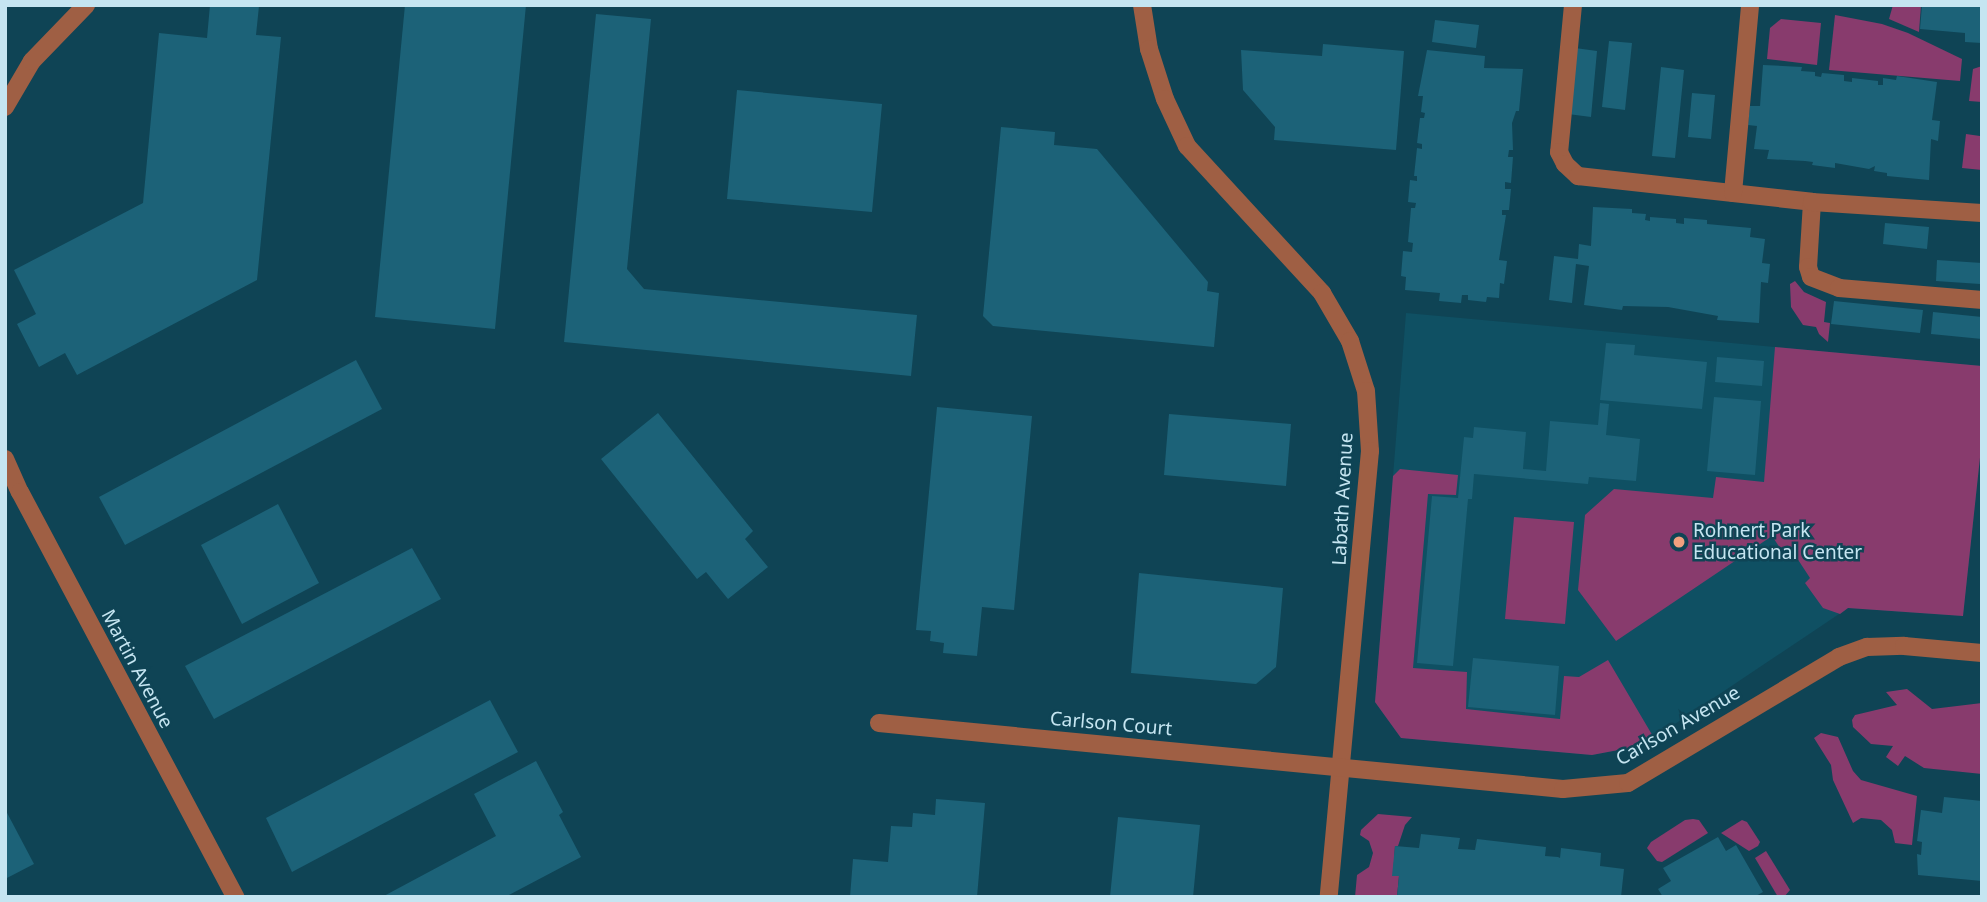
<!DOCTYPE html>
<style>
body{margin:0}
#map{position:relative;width:1987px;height:902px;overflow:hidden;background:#0f4455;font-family:"Noto Sans",sans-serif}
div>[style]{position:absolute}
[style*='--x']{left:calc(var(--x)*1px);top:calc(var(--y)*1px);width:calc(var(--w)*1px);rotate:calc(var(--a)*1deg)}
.built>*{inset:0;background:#0f5063}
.green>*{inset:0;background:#883b6d}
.building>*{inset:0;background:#1c6278}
.minor>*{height:18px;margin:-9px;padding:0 9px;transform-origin:9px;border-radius:9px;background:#9f5f44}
.dots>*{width:19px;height:19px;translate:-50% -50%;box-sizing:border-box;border:4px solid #0f4455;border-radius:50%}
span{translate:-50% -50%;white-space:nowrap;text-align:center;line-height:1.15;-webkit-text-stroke:5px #0f4455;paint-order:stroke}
.street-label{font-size:19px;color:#c5e5f1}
.poi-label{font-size:19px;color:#c5e5f1}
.left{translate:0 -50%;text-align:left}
.frame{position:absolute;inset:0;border:7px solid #c5e5f1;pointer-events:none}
</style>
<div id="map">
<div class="built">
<i style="clip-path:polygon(1406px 313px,1982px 366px,1982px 439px,1963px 616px,1848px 608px,1654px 738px,1629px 748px,1592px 755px,1401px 738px,1375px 702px)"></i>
</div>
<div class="green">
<i style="clip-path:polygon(1893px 5px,1921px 5px,1919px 32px,1889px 19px)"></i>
<i style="clip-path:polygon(1835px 15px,1882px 24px,1908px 33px,1962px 59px,1960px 81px,1829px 70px)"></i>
<i style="clip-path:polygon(1781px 19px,1821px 23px,1817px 65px,1767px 59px,1770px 28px)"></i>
<i style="clip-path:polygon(1982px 66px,1982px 102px,1969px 101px,1973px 69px)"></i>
<i style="clip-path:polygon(1982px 124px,1982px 170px,1962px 168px,1966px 134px,1980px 136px)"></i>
<i style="clip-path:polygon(1795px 281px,1804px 292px,1826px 302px,1824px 322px,1830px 323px,1828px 342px,1819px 334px,1816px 327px,1803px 325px,1791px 307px,1790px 284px)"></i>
<i style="clip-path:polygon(1775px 347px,1982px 366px,1982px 439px,1963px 616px,1848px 608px,1840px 614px,1823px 608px,1805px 583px,1810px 578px,1793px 552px,1786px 557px,1772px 536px,1616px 641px,1578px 590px,1585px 515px,1614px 489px,1713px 498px,1716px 477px,1764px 482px)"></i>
<i style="clip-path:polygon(1400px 469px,1458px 475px,1456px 495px,1428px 494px,1413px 668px,1467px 672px,1466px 709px,1560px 719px,1564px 676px,1579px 677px,1608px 660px,1654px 738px,1629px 748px,1592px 755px,1401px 738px,1375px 702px,1393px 476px)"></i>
<i style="clip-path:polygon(1514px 517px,1574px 522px,1565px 624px,1505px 619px)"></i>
<i style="clip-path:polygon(1907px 689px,1932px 709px,1982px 703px,1982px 774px,1924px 768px,1905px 756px,1898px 766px,1886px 757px,1893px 746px,1871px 744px,1853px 727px,1852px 720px,1855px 715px,1897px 705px,1886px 692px)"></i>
<i style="clip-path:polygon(1821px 733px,1838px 737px,1853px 771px,1861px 780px,1917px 796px,1912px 845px,1895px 843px,1892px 830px,1881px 820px,1861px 818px,1853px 823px,1833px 780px,1831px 765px,1814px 738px)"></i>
<i style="clip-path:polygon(1378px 814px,1412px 817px,1405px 825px,1398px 846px,1395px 846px,1393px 876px,1399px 876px,1397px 897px,1355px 897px,1357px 875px,1369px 867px,1373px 853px,1369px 841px,1360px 835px,1361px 830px)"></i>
<i style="clip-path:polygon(1693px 819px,1699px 820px,1708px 833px,1662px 862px,1657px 861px,1647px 848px,1651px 842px,1685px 820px)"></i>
<i style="clip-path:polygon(1742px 820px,1747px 822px,1760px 842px,1758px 846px,1749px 851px,1721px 833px)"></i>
<i style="clip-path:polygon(1766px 851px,1790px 890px,1784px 897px,1778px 897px,1755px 858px)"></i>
</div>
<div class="building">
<i style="clip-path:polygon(210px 5px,259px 6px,256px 35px,281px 37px,257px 280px,77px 375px,65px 353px,39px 367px,17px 324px,36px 314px,14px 270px,143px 203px,159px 33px,207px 38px)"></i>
<i style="clip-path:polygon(405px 5px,526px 5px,495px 329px,375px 317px)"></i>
<i style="clip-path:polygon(1922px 5px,1982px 5px,1982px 43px,1965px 42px,1965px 33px,1920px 29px)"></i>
<i style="clip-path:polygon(596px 14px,651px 19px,627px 269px,644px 289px,917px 315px,911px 376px,564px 342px)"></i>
<i style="clip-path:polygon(1435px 20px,1479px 25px,1476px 48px,1432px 42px)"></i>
<i style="clip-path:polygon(1609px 41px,1632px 43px,1625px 110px,1602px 107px)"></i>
<i style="clip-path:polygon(1323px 44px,1404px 51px,1396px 150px,1274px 140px,1275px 127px,1243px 90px,1241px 50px,1322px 56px)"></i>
<i style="clip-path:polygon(1575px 48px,1597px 51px,1591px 117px,1568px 114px)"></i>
<i style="clip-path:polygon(1427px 50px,1485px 56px,1484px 68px,1523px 69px,1519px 111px,1516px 111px,1512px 123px,1513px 150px,1509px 150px,1508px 157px,1513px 157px,1511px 183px,1505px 182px,1505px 189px,1511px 189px,1509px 210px,1502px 210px,1502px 215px,1506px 215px,1499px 260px,1507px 261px,1504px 284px,1500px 283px,1499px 298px,1487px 297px,1486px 302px,1468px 300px,1468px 295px,1462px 295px,1461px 303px,1439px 301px,1440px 293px,1405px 290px,1406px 277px,1401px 276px,1403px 251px,1412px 252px,1413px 243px,1408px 242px,1411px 208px,1415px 208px,1416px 203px,1408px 202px,1410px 180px,1417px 181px,1417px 176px,1414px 176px,1417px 148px,1422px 149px,1422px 144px,1417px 143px,1420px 118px,1424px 118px,1425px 113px,1421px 112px,1423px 96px,1418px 96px)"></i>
<i style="clip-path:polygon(1763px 65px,1802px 67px,1801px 71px,1815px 72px,1815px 76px,1821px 77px,1822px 73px,1844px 75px,1844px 81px,1852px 82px,1852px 78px,1878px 81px,1878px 85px,1883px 85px,1883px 78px,1896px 80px,1897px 76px,1937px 82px,1932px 120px,1940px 121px,1938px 141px,1931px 139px,1929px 180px,1887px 176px,1887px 173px,1874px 171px,1875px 166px,1869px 169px,1835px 163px,1835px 168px,1812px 165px,1813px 162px,1805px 161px,1767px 159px,1769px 150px,1754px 149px,1757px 126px,1748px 125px,1750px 106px,1760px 106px)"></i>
<i style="clip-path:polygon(1661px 67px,1684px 70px,1675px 158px,1652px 156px)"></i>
<i style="clip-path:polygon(737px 90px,882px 104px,872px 212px,727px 199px)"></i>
<i style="clip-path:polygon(1692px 93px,1715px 95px,1711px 139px,1688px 137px)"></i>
<i style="clip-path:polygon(1001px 127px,1055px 132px,1054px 145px,1097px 149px,1208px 282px,1207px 291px,1219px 293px,1214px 347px,993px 326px,983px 316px)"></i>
<i style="clip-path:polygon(1593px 207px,1632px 209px,1632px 213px,1646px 214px,1645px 220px,1650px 221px,1650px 217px,1676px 219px,1676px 223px,1684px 224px,1684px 218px,1707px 220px,1707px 224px,1751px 228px,1750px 237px,1765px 239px,1762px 263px,1770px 264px,1768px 283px,1761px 282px,1759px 323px,1717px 320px,1718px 316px,1668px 307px,1623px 306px,1622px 310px,1584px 305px,1589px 266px,1576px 264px,1572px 303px,1549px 300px,1554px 256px,1578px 259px,1579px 244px,1591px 246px)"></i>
<i style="clip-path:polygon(1885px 223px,1929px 227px,1927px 249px,1883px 244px)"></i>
<i style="clip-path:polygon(1937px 260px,1982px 263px,1980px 284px,1936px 281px)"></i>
<i style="clip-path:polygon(1834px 301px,1923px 310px,1920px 333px,1831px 324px)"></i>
<i style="clip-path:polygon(1933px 312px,1982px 317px,1982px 339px,1931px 334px)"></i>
<i style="clip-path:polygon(1606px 343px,1635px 345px,1634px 355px,1707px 362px,1702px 409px,1600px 400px)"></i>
<i style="clip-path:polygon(1717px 357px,1764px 361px,1762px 386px,1715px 382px)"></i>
<i style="clip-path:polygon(356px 360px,382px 409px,125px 545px,99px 497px)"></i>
<i style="clip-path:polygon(1714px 397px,1761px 401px,1755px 475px,1707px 471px)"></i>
<i style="clip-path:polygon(1600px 403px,1609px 404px,1606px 435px,1640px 439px,1636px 481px,1589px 477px,1588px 484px,1474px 474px,1472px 499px,1468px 499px,1453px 666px,1417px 663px,1432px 496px,1458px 498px,1464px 437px,1473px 438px,1474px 427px,1526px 432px,1523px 469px,1546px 471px,1550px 421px,1598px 425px)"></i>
<i style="clip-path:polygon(937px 407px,1032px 416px,1014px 610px,982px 607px,977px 656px,943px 653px,944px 643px,930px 641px,931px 631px,916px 630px)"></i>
<i style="clip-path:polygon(658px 413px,753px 531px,745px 539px,768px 567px,728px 599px,706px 572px,697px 579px,601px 459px)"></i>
<i style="clip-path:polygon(1169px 414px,1291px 424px,1286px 486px,1164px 475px)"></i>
<i style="clip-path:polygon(278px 504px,319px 583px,242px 624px,201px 545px)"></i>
<i style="clip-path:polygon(412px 548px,441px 599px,214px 719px,185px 666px)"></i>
<i style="clip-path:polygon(1139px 573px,1283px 588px,1276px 667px,1256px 684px,1131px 673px)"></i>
<i style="clip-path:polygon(1473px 658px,1559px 666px,1555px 715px,1468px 707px)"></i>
<i style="clip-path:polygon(490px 700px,518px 752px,292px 872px,266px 818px)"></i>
<i style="clip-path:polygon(536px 761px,563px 812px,559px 815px,581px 857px,505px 897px,382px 897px,496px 836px,474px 794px)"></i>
<i style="clip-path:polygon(1944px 797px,1982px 801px,1982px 881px,1918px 875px,1917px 854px,1921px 855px,1922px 842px,1917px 841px,1921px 810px,1942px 813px)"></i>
<i style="clip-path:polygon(936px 799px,985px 803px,977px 897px,850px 897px,853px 859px,888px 862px,891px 826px,912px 827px,913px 813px,935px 815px)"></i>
<i style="clip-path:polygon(5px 809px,34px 864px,5px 879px)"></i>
<i style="clip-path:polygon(1118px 817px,1200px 825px,1193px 897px,1110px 897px)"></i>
<i style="clip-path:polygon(1421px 834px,1460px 838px,1458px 849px,1475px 850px,1477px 839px,1546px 847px,1545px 856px,1558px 857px,1560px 858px,1561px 848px,1601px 853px,1600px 866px,1624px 869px,1621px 897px,1397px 897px,1399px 876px,1392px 876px,1395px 846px,1419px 848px)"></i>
<i style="clip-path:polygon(1718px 837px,1726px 851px,1736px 845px,1763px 892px,1754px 897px,1663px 897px,1658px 889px,1671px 881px,1663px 868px)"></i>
</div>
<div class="minor">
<i style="--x:1142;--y:5;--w:45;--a:81"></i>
<i style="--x:1149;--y:49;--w:52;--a:72.3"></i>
<i style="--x:1165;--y:99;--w:52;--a:64.9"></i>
<i style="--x:1187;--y:146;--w:200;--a:47.4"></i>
<i style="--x:1322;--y:293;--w:56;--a:59.7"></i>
<i style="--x:1350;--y:341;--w:52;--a:72.3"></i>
<i style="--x:1366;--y:391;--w:60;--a:86.2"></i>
<i style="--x:1370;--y:451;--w:448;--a:95.3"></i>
<i style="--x:1573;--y:5;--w:148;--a:95.4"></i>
<i style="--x:1559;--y:152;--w:13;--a:63"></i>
<i style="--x:1565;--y:164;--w:18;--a:43"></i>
<i style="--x:1578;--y:176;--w:235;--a:6.3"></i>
<i style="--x:1812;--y:202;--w:65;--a:93.5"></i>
<i style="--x:1808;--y:267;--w:10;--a:73"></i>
<i style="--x:1811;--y:277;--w:30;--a:21"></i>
<i style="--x:1839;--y:288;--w:144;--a:4.8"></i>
<i style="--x:5;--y:107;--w:53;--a:-59.6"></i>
<i style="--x:32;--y:61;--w:78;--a:-46"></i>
<i style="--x:1733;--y:193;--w:189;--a:-84.8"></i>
<i style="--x:1812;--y:202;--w:170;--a:3.7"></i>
<i style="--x:5;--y:459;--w:36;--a:66"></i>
<i style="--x:20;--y:492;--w:459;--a:62"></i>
<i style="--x:879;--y:723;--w:687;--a:5.51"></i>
<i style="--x:1563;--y:789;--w:65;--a:-5.3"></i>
<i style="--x:1628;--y:783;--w:246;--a:-30.8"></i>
<i style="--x:1839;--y:657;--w:30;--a:-20"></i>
<i style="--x:1867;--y:647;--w:37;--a:-2"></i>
<i style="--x:1904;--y:646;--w:78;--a:5.1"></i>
</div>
<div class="dots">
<i style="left:1679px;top:542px;background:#f2a07f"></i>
</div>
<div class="street-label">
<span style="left:1343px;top:499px;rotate:-87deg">Labath Avenue</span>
<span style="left:137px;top:669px;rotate:62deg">Martin Avenue</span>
<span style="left:1111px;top:724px;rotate:5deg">Carlson Court</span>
<span style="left:1678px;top:726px;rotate:-30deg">Carlson Avenue</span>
</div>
<div class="poi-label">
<span class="left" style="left:1693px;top:542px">Rohnert Park<br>Educational Center</span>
</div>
<div class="frame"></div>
</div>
